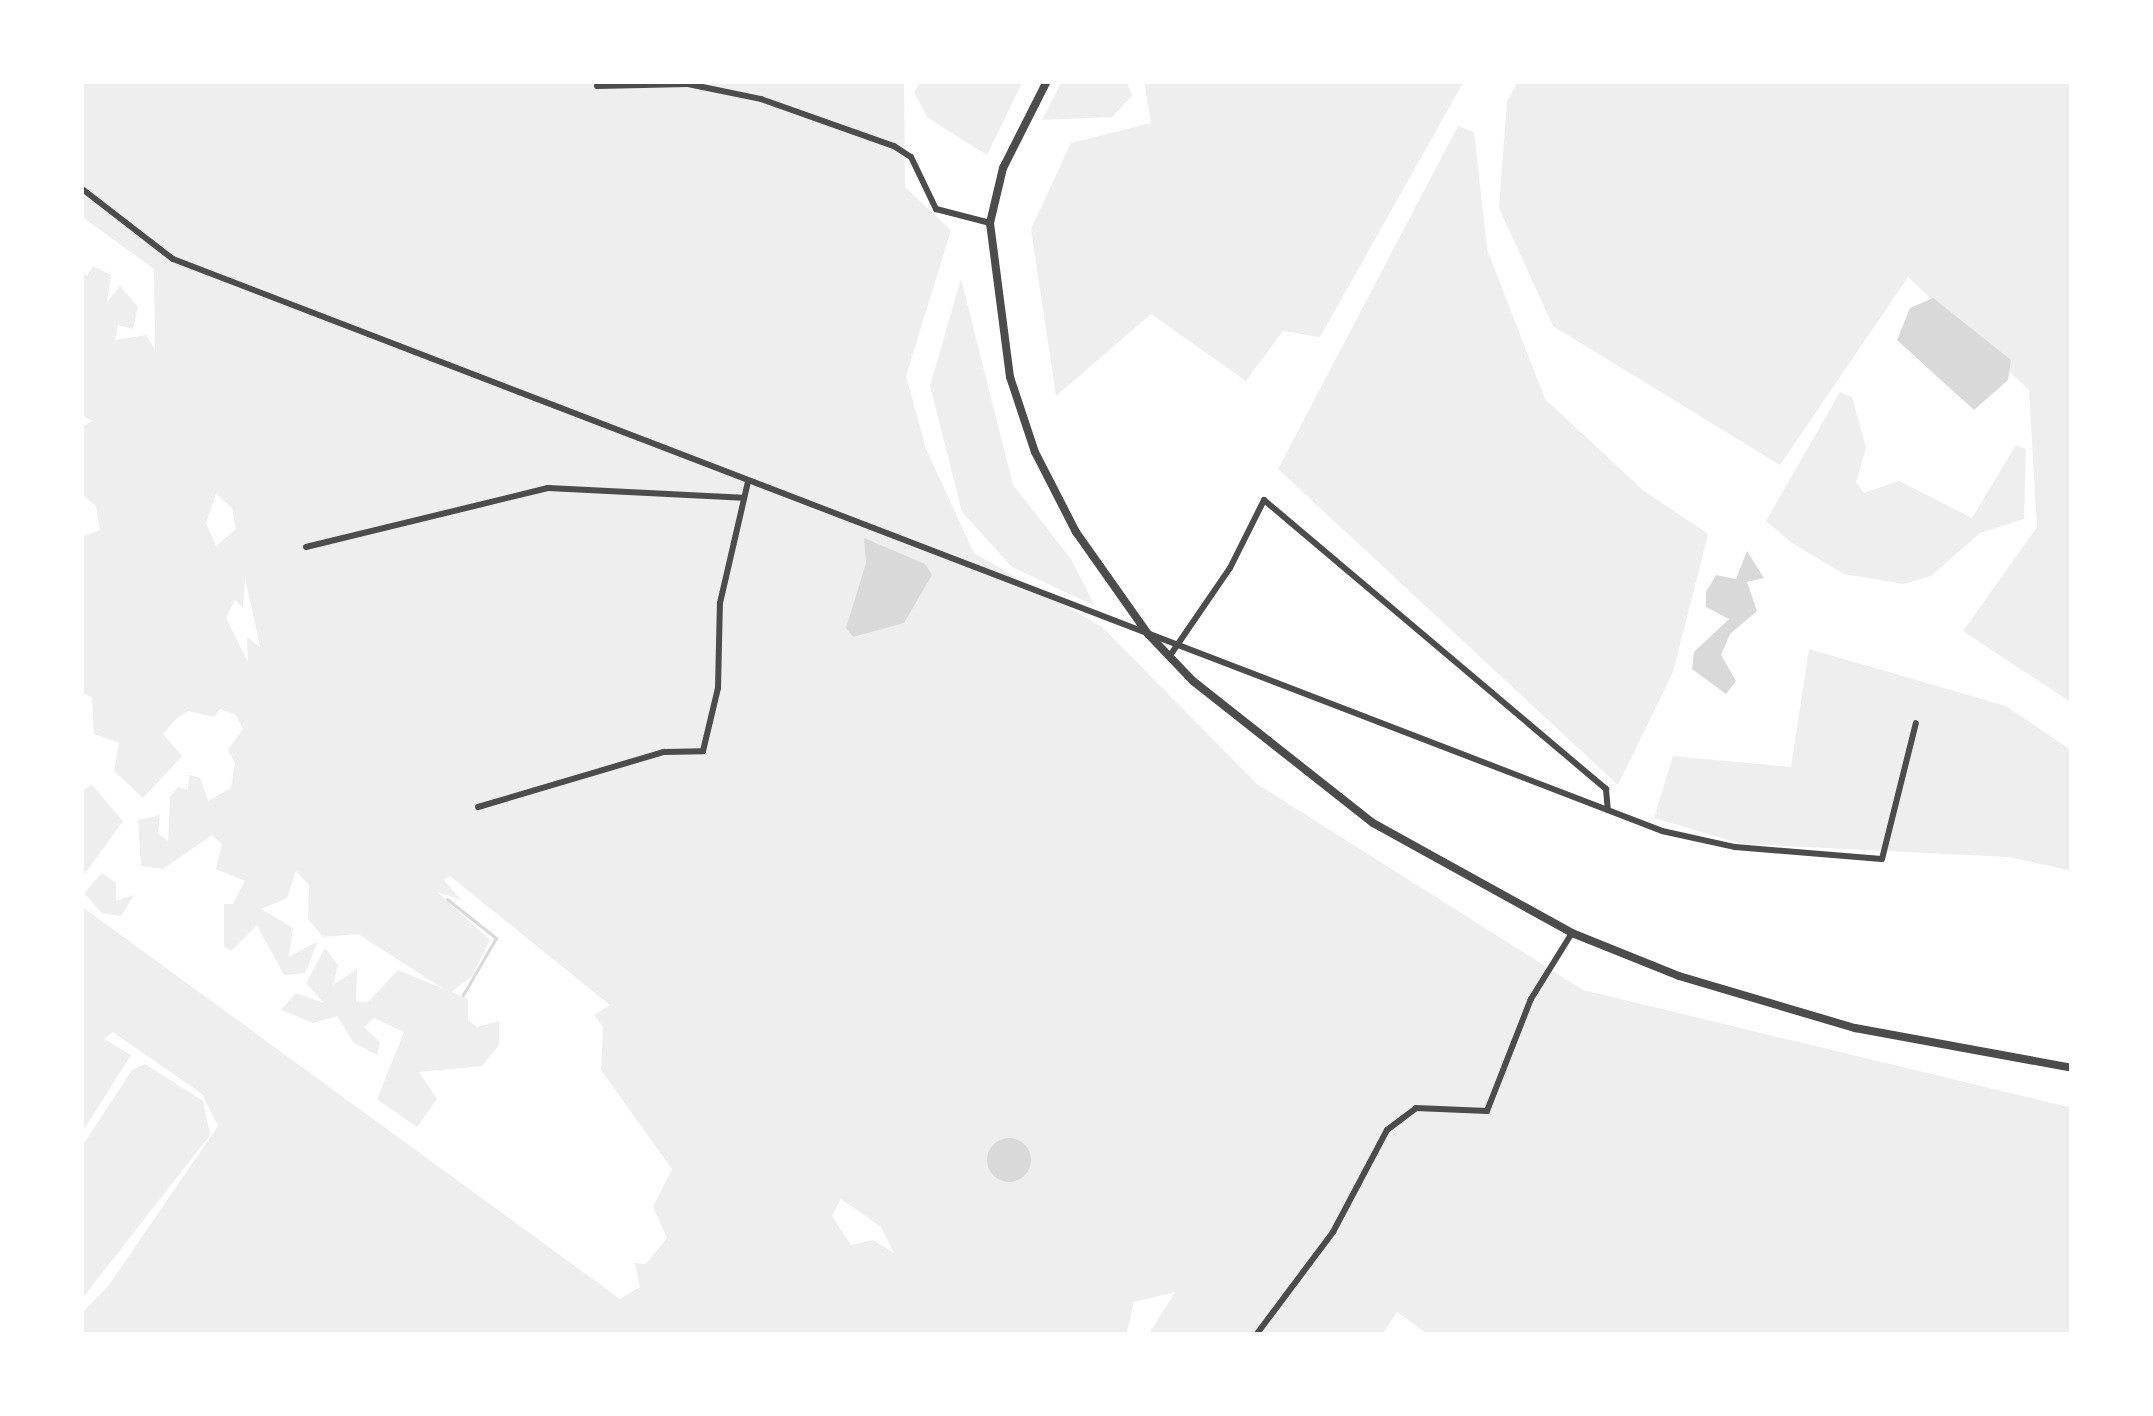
<!DOCTYPE html>
<style>
body{margin:0}
#map{position:relative;width:2153px;height:1416px;overflow:hidden;background:#fff;font-family:Inter,sans-serif}
div>[style]{position:absolute}
[style*='--x']{left:calc(var(--x)*1px);top:calc(var(--y)*1px);width:calc(var(--w)*1px);rotate:calc(var(--a)*1deg)}
.green>*{inset:0;background:#eee}
.water>*{inset:0;background:#d9d9d9}
.round{border-radius:50%}
.stream>*{height:3px;margin:-1.5px;padding:0 1.5px;transform-origin:1.5px;border-radius:1.5px;background:#d9d9d9}
.minor>*{height:6px;margin:-3px;padding:0 3px;transform-origin:3px;border-radius:3px;background:#4c4c4c}
.tertiary>*{height:8px;margin:-4px;padding:0 4px;transform-origin:4px;border-radius:4px;background:#4c4c4c}
span{translate:-50% -50%;white-space:nowrap;text-align:center;line-height:1.15;-webkit-text-stroke:12px #fff;paint-order:stroke}
.frame{position:absolute;inset:0;border:84px solid #fff;pointer-events:none}
</style>
<div id="map">
<div class="green">
<i style="clip-path:polygon(evenodd,81px 81px,904px 81px,905px 187px,951px 230px,906px 376px,926px 449px,974px 553px,1102px 627px,1257px 784px,1583px 990px,2072px 1108px,2072px 1335px,1429px 1335px,1397px 1312px,1382px 1335px,1148px 1335px,1175px 1292px,1134px 1302px,1126px 1335px,81px 1335px,81px 1314px,109px 1285px,218px 1126px,202px 1094px,113px 1032px,104px 1039px,131px 1055px,81px 1134px,81px 906px,620px 1299px,640px 1287px,635px 1263px,646px 1264px,667px 1238px,653px 1207px,672px 1169px,601px 1070px,603px 1027px,594px 1015px,610px 1005px,450px 876px,444px 880px,461px 900px,437px 892px,490px 940px,472px 976px,450px 993px,358px 934px,323px 937px,308px 919px,309px 885px,296px 871px,287px 898px,261px 909px,293px 928px,289px 957px,318px 941px,305px 973px,284px 975px,257px 925px,231px 951px,224px 946px,224px 904px,233px 904px,245px 881px,216px 869px,222px 844px,212px 835px,163px 869px,141px 866px,138px 820px,160px 815px,158px 833px,168px 841px,170px 797px,178px 787px,188px 790px,189px 775px,200px 778px,208px 801px,231px 788px,235px 763px,228px 750px,243px 729px,236px 715px,220px 709px,214px 717px,188px 711px,177px 718px,163px 734px,182px 756px,143px 798px,114px 771px,119px 743px,94px 734px,92px 698px,81px 691px,81px 537px,100px 530px,96px 506px,81px 494px,81px 427px,93px 421px,81px 415px,81px 271px,87px 276px,93px 266px,111px 275px,107px 302px,120px 286px,138px 307px,133px 329px,118px 325px,115px 340px,146px 335px,155px 349px,154px 269px,81px 216px,81px 81px,216px 494px,232px 508px,236px 529px,216px 546px,206px 523px,216px 494px,81px 81px,245px 577px,260px 647px,247px 637px,248px 662px,226px 618px,235px 600px,243px 608px,245px 577px,81px 81px,841px 1199px,881px 1227px,894px 1253px,873px 1240px,851px 1245px,832px 1216px,841px 1199px)"></i>
<i style="clip-path:polygon(921px 81px,1023px 81px,987px 155px,928px 118px,914px 93px)"></i>
<i style="clip-path:polygon(1062px 81px,1127px 81px,1132px 96px,1112px 117px,1042px 120px)"></i>
<i style="clip-path:polygon(1144px 81px,1464px 81px,1320px 337px,1283px 331px,1246px 381px,1151px 314px,1056px 396px,1031px 229px,1071px 143px,1151px 123px)"></i>
<i style="clip-path:polygon(1518px 81px,2072px 81px,2072px 703px,1963px 631px,2037px 527px,2029px 390px,1908px 277px,1780px 465px,1553px 326px,1499px 208px,1507px 101px)"></i>
<i style="clip-path:polygon(1458px 126px,1474px 132px,1487px 249px,1545px 399px,1644px 491px,1708px 534px,1673px 672px,1618px 785px,1278px 469px)"></i>
<i style="clip-path:polygon(961px 279px,1013px 485px,1071px 559px,1095px 606px,1012px 567px,962px 512px,930px 386px)"></i>
<i style="clip-path:polygon(1840px 392px,1852px 397px,1866px 448px,1856px 482px,1864px 493px,1899px 481px,1972px 518px,2016px 445px,2026px 449px,2024px 519px,1980px 533px,1931px 576px,1904px 584px,1844px 574px,1792px 543px,1766px 521px)"></i>
<i style="clip-path:polygon(1809px 649px,2006px 706px,2072px 751px,2072px 871px,2009px 857px,1742px 844px,1654px 818px,1673px 756px,1791px 767px)"></i>
<i style="clip-path:polygon(92px 785px,123px 821px,81px 879px,81px 791px)"></i>
<i style="clip-path:polygon(102px 873px,116px 883px,116px 901px,134px 895px,121px 916px,102px 913px,84px 893px)"></i>
<i style="clip-path:polygon(325px 948px,338px 965px,333px 985px,357px 969px,356px 1002px,368px 1002px,398px 970px,468px 999px,468px 1020px,477px 1027px,499px 1021px,499px 1045px,482px 1066px,419px 1072px,437px 1099px,417px 1127px,377px 1099px,404px 1032px,374px 1018px,364px 1027px,380px 1042px,377px 1055px,353px 1042px,337px 1016px,313px 1023px,281px 1010px,296px 993px,324px 1003px,306px 983px)"></i>
<i style="clip-path:polygon(145px 1064px,203px 1101px,210px 1135px,81px 1300px,81px 1148px,132px 1070px)"></i>
</div>
<div class="water">
<i style="clip-path:polygon(1933px 298px,2011px 360px,2008px 380px,1974px 410px,1897px 340px,1910px 308px)"></i>
<i style="clip-path:polygon(864px 538px,925px 564px,932px 575px,904px 623px,853px 637px,846px 628px,866px 563px)"></i>
<i style="clip-path:polygon(1747px 551px,1764px 578px,1747px 582px,1757px 611px,1730px 634px,1721px 655px,1736px 681px,1726px 694px,1692px 669px,1694px 652px,1729px 619px,1706px 607px,1706px 592px,1716px 575px,1736px 579px)"></i>
<i class="round" style="left:987px;top:1138px;width:44px;height:44px"></i>
</div>
<div class="stream">
<i style="--x:447;--y:899;--w:63;--a:38.5"></i>
<i style="--x:496;--y:938;--w:66;--a:120.1"></i>
</div>
<div class="minor">
<i style="--x:597;--y:86;--w:91;--a:-1.3"></i>
<i style="--x:688;--y:84;--w:75;--a:11.6"></i>
<i style="--x:761;--y:99;--w:141;--a:19.5"></i>
<i style="--x:894;--y:146;--w:20;--a:33"></i>
<i style="--x:911;--y:157;--w:58;--a:64.3"></i>
<i style="--x:936;--y:209;--w:56;--a:14.5"></i>
<i style="--x:81;--y:188;--w:116;--a:37.7"></i>
<i style="--x:173;--y:259;--w:1595;--a:21.01"></i>
<i style="--x:1662;--y:831;--w:75;--a:12.4"></i>
<i style="--x:1735;--y:847;--w:147;--a:4.7"></i>
<i style="--x:1882;--y:859;--w:140;--a:-76"></i>
<i style="--x:306;--y:547;--w:249;--a:-13.7"></i>
<i style="--x:548;--y:488;--w:195;--a:2.9"></i>
<i style="--x:1169;--y:657;--w:108;--a:-55.6"></i>
<i style="--x:1230;--y:568;--w:76;--a:-63.4"></i>
<i style="--x:1264;--y:500;--w:448;--a:40.2"></i>
<i style="--x:1606;--y:789;--w:21;--a:85"></i>
<i style="--x:478;--y:807;--w:194;--a:-16.5"></i>
<i style="--x:664;--y:752;--w:39;--a:-1"></i>
<i style="--x:703;--y:751;--w:65;--a:-76.6"></i>
<i style="--x:718;--y:688;--w:85;--a:-88.7"></i>
<i style="--x:720;--y:603;--w:124;--a:-77"></i>
<i style="--x:1256;--y:1335;--w:129;--a:-53.2"></i>
<i style="--x:1333;--y:1232;--w:115;--a:-62.1"></i>
<i style="--x:1387;--y:1130;--w:36;--a:-37"></i>
<i style="--x:1416;--y:1108;--w:71;--a:2.4"></i>
<i style="--x:1487;--y:1111;--w:120;--a:-68.6"></i>
<i style="--x:1531;--y:999;--w:78;--a:-58.2"></i>
</div>
<div class="tertiary">
<i style="--x:1047;--y:81;--w:97;--a:116.8"></i>
<i style="--x:1003;--y:168;--w:57;--a:103.3"></i>
<i style="--x:990;--y:223;--w:155;--a:82.6"></i>
<i style="--x:1010;--y:377;--w:79;--a:71.6"></i>
<i style="--x:1035;--y:452;--w:90;--a:62.9"></i>
<i style="--x:1076;--y:532;--w:125;--a:54.8"></i>
<i style="--x:1148;--y:634;--w:65;--a:46.2"></i>
<i style="--x:1193;--y:681;--w:229;--a:38.3"></i>
<i style="--x:1373;--y:823;--w:227;--a:28.9"></i>
<i style="--x:1572;--y:933;--w:115;--a:21.9"></i>
<i style="--x:1679;--y:976;--w:184;--a:16.5"></i>
<i style="--x:1855;--y:1028;--w:221;--a:10.4"></i>
</div>
<div class="frame"></div>
</div>
